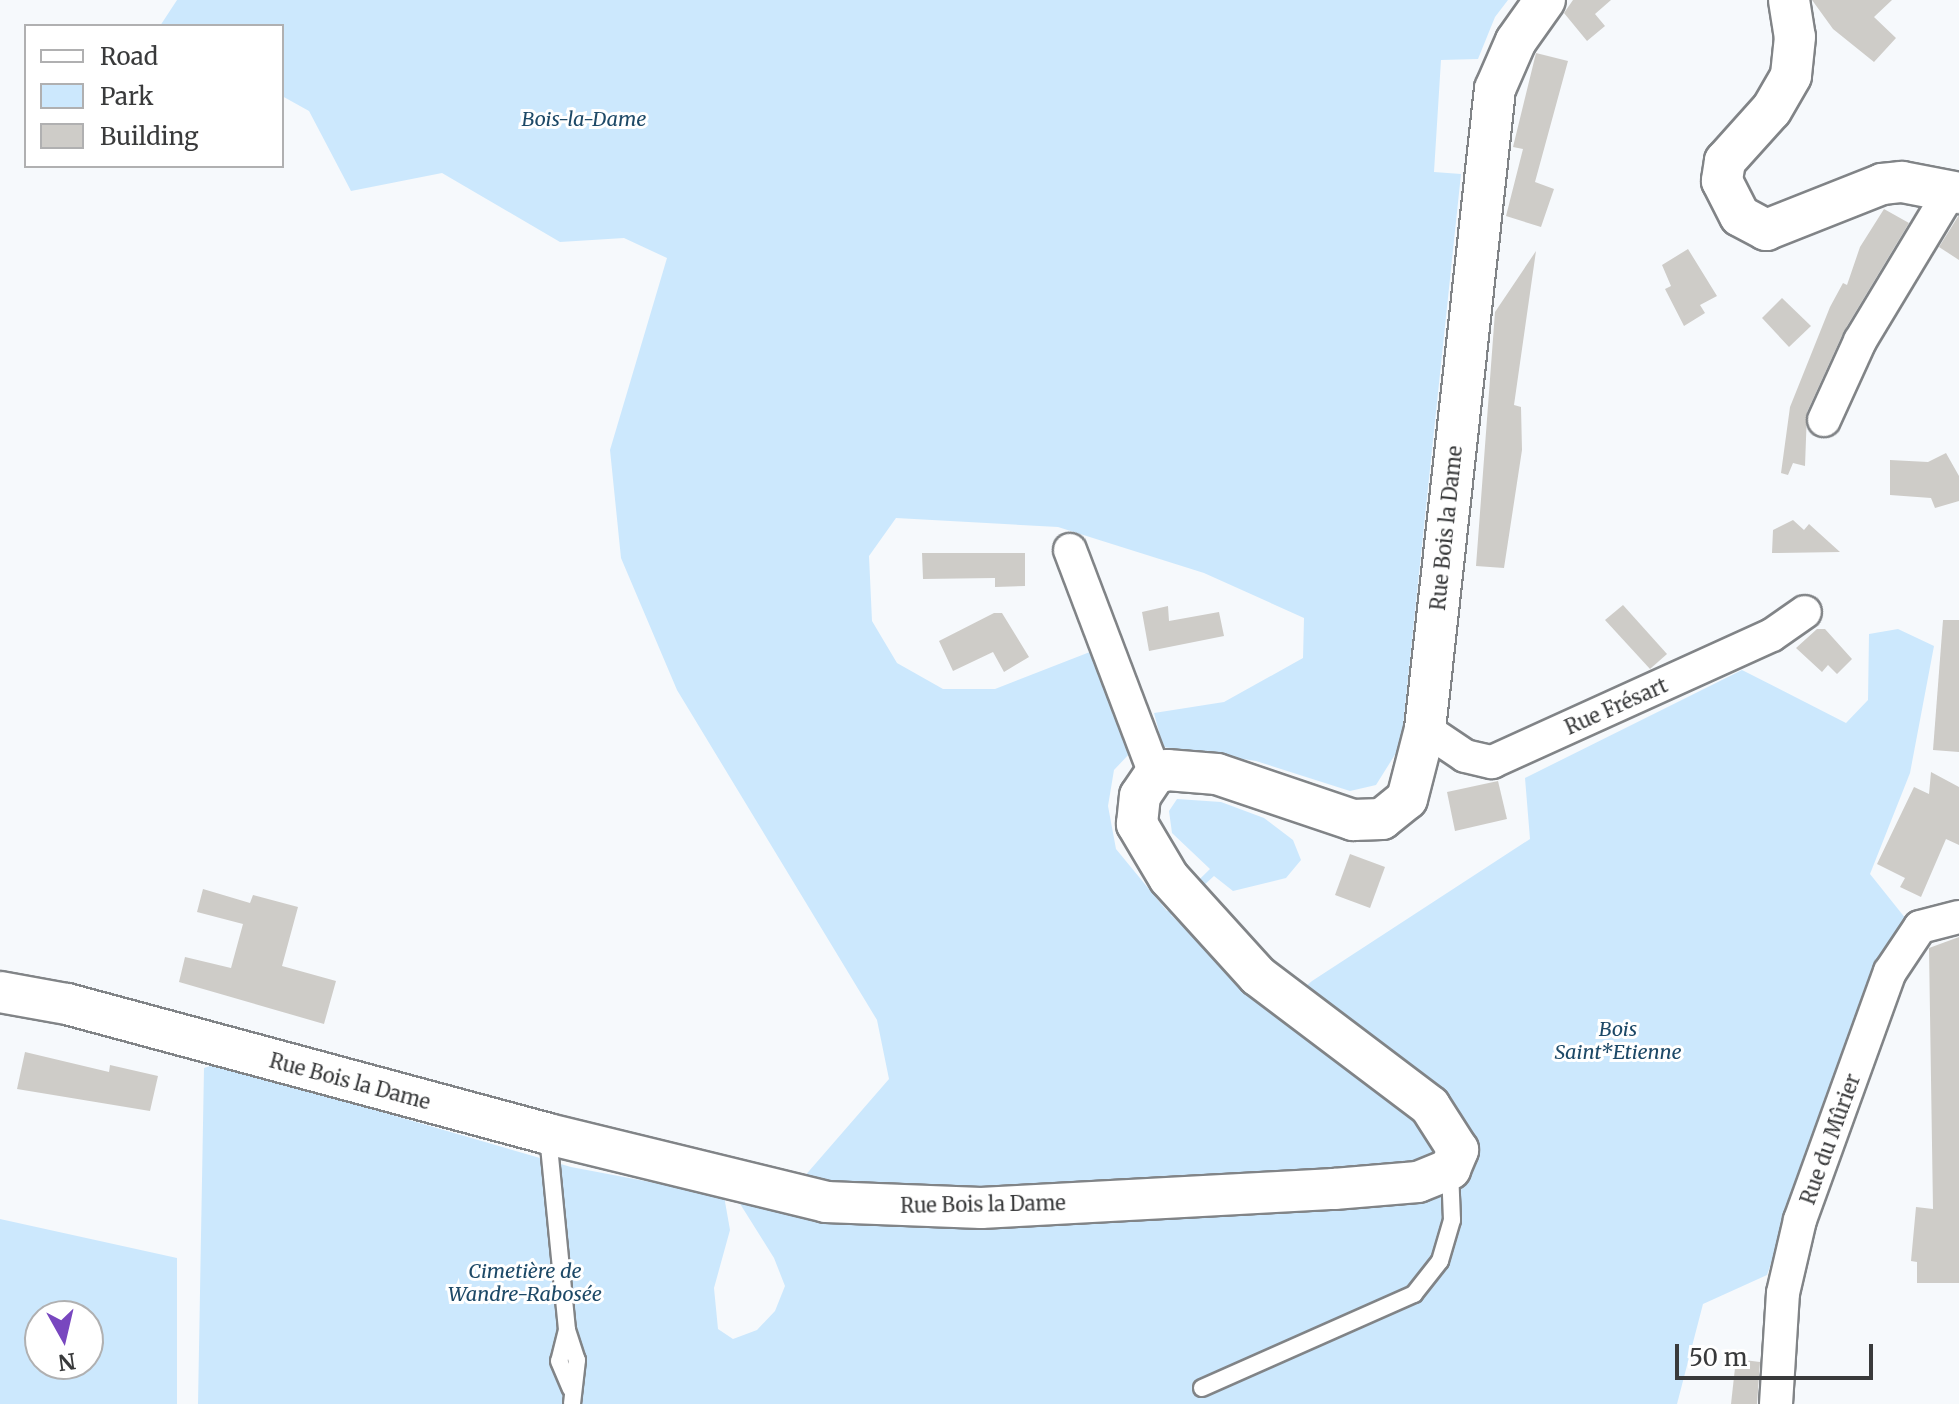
<!DOCTYPE html>
<meta charset="utf-8">
<style>
body{margin:0}
#map{position:relative;width:1959px;height:1404px;overflow:hidden;background:#f6f9fc;font-family:Merriweather,serif}
div>[style]{position:absolute}
[style*='--x']{left:calc(var(--x)*1px);top:calc(var(--y)*1px);width:calc(var(--w)*1px);rotate:calc(var(--a)*1deg)}
.green>*{inset:0;background:#cce8fd}
.building>*{inset:0;background:#ceccc8}
.roads{filter:drop-shadow(2px 0 #818487) drop-shadow(-2px 0 #818487) drop-shadow(0 2px #818487) drop-shadow(0 -2px #818487)}
.service>*{height:16px;margin:-8px;padding:0 8px;transform-origin:8px;border-radius:8px;background:#fff}
.minor>*{height:32px;margin:-16px;padding:0 16px;transform-origin:16px;border-radius:16px;background:#fff}
.tertiary>*{height:40px;margin:-20px;padding:0 20px;transform-origin:20px;border-radius:20px;background:#fff}
span{translate:-50% -50%;white-space:nowrap;text-align:center;line-height:1.15;-webkit-text-stroke:6px #fff;paint-order:stroke}
.park-label{font-size:20px;color:#1d4967;font-style:italic}
.street-label{font-size:20px;color:#393a3b}
.legend{position:absolute;left:24px;top:24px;width:260px;height:144px;box-sizing:border-box;background:#fff;border:2px solid #b0b0b1;margin:0;padding:10px 14px;list-style:none;font-size:24px;color:#393a3b}
.legend li{display:flex;align-items:center;gap:16px;height:40px}
.legend b{width:40px;border:2px solid #b0b0b1}
.north{position:absolute;left:24px;top:1300px;width:80px;height:80px;box-sizing:border-box;background:#fff;border:2px solid #b0b0b1;border-radius:50%;rotate:172deg;font-size:22px;font-weight:700;line-height:32px;text-align:center;color:#393a3b}
.north::after{content:'';display:block;margin:auto;width:28px;height:36px;background:#7847bf;clip-path:polygon(50% 0,100% 100%,50% 72%,0 100%)}
.scale{position:absolute;left:1675px;top:1344px;width:198px;height:36px;box-sizing:border-box;border:4px solid #393a3b;border-top:0;padding-left:10px;font-size:24px;line-height:28px;white-space:nowrap;color:#393a3b;-webkit-text-stroke:6px #fff;paint-order:stroke}
</style>
<div id="map">
<div class="green">
<i style="clip-path:polygon(177px 0,1508px 0,1495px 17px,1478px 59px,1441px 60px,1434px 172px,1461px 174px,1401px 745px,1376px 785px,1350px 791px,1256px 761px,1163px 747px,1154px 713px,1224px 702px,1303px 658px,1304px 618px,1204px 573px,1058px 527px,896px 518px,869px 556px,872px 621px,897px 663px,943px 689px,995px 689px,1095px 650px,1132px 751px,1114px 770px,1108px 806px,1116px 849px,1167px 911px,1210px 869px,1172px 833px,1169px 811px,1177px 799px,1221px 802px,1264px 818px,1293px 840px,1301px 860px,1286px 878px,1233px 891px,1214px 876px,1171px 915px,1275px 1013px,1312px 981px,1530px 839px,1525px 778px,1742px 670px,1846px 723px,1868px 700px,1869px 634px,1898px 629px,1934px 646px,1910px 773px,1870px 874px,1906px 919px,1873px 966px,1767px 1275px,1703px 1304px,1677px 1404px,198px 1404px,204px 1068px,216px 1064px,571px 1167px,724px 1196px,730px 1230px,714px 1288px,718px 1329px,733px 1339px,757px 1330px,775px 1311px,785px 1286px,774px 1258px,737px 1199px,803px 1178px,889px 1079px,877px 1020px,677px 690px,621px 558px,610px 450px,667px 258px,624px 238px,560px 242px,442px 173px,351px 191px,309px 111px,282px 96px,282px 26px,160px 26px)"></i>
<i style="clip-path:polygon(evenodd,0 1219px,177px 1258px,177px 1404px,0 1404px,0 1219px,40px 1316px,88px 1316px,88px 1364px,40px 1364px,40px 1316px)"></i>
</div>
<div class="building">
<i style="clip-path:polygon(1573px 0,1611px 0,1595px 14px,1605px 26px,1587px 41px,1564px 13px)"></i>
<i style="clip-path:polygon(1812px 0,1892px 0,1874px 17px,1896px 38px,1874px 62px,1833px 29px)"></i>
<i style="clip-path:polygon(1536px 53px,1568px 61px,1535px 182px,1554px 189px,1541px 227px,1506px 216px,1523px 149px,1513px 147px)"></i>
<i style="clip-path:polygon(1884px 209px,1909px 223px,1844px 331px,1807px 412px,1805px 466px,1793px 463px,1788px 475px,1781px 473px,1790px 407px,1830px 307px,1843px 283px,1847px 285px,1860px 247px)"></i>
<i style="clip-path:polygon(1959px 215px,1959px 260px,1939px 247px)"></i>
<i style="clip-path:polygon(1688px 249px,1717px 296px,1700px 305px,1705px 313px,1684px 326px,1665px 289px,1671px 286px,1662px 265px)"></i>
<i style="clip-path:polygon(1536px 251px,1514px 405px,1521px 407px,1522px 450px,1504px 568px,1476px 566px,1495px 312px)"></i>
<i style="clip-path:polygon(1782px 298px,1811px 326px,1789px 347px,1762px 318px)"></i>
<i style="clip-path:polygon(1946px 453px,1959px 476px,1959px 501px,1935px 508px,1931px 498px,1890px 495px,1890px 460px,1928px 462px)"></i>
<i style="clip-path:polygon(1793px 520px,1804px 530px,1809px 524px,1840px 552px,1772px 553px,1773px 530px)"></i>
<i style="clip-path:polygon(922px 553px,1025px 553px,1025px 586px,995px 587px,995px 578px,923px 579px)"></i>
<i style="clip-path:polygon(1623px 605px,1667px 654px,1650px 669px,1605px 620px)"></i>
<i style="clip-path:polygon(1168px 606px,1169px 621px,1219px 612px,1224px 636px,1149px 651px,1142px 612px)"></i>
<i style="clip-path:polygon(994px 613px,1002px 613px,1029px 657px,1004px 672px,993px 652px,953px 671px,939px 641px)"></i>
<i style="clip-path:polygon(1943px 620px,1959px 620px,1959px 752px,1933px 750px)"></i>
<i style="clip-path:polygon(1817px 629px,1825px 629px,1852px 659px,1837px 674px,1828px 665px,1822px 672px,1796px 648px)"></i>
<i style="clip-path:polygon(1931px 772px,1959px 787px,1959px 845px,1946px 839px,1921px 897px,1900px 887px,1905px 878px,1877px 864px,1914px 787px,1929px 794px)"></i>
<i style="clip-path:polygon(1498px 781px,1507px 819px,1455px 831px,1447px 792px)"></i>
<i style="clip-path:polygon(1350px 854px,1385px 867px,1370px 908px,1335px 895px)"></i>
<i style="clip-path:polygon(203px 889px,250px 903px,253px 895px,298px 907px,282px 966px,336px 981px,324px 1024px,179px 982px,185px 957px,231px 968px,243px 924px,197px 912px)"></i>
<i style="clip-path:polygon(1959px 937px,1959px 1283px,1917px 1283px,1917px 1262px,1911px 1261px,1916px 1207px,1933px 1209px,1929px 948px)"></i>
<i style="clip-path:polygon(25px 1052px,109px 1072px,110px 1065px,158px 1076px,150px 1111px,17px 1089px)"></i>
<i style="clip-path:polygon(1736px 1359px,1760px 1362px,1757px 1404px,1731px 1404px)"></i>
</div>
<div class="roads">
<div class="service">
<i style="--x:548;--y:1136;--w:195;--a:84.4"></i>
<i style="--x:567;--y:1330;--w:32;--a:72"></i>
<i style="--x:577;--y:1360;--w:44;--a:96.5"></i>
<i style="--x:567;--y:1330;--w:32;--a:104"></i>
<i style="--x:559;--y:1361;--w:30;--a:67"></i>
<i style="--x:1202;--y:1388;--w:232;--a:-23.9"></i>
<i style="--x:1414;--y:1294;--w:42;--a:-51.8"></i>
<i style="--x:1440;--y:1261;--w:43;--a:-73.7"></i>
<i style="--x:1452;--y:1220;--w:49;--a:-92.3"></i>
</div>
<div class="minor">
<i style="--x:1824;--y:420;--w:87;--a:-65.5"></i>
<i style="--x:1860;--y:341;--w:176;--a:-58.9"></i>
<i style="--x:1070;--y:550;--w:240;--a:69.2"></i>
<i style="--x:1425;--y:729;--w:48;--a:34"></i>
<i style="--x:1465;--y:756;--w:28;--a:13"></i>
<i style="--x:1492;--y:762;--w:307;--a:-24.4"></i>
<i style="--x:1772;--y:635;--w:40;--a:-34.9"></i>
<i style="--x:1776;--y:1404;--w:111;--a:-86.4"></i>
<i style="--x:1783;--y:1293;--w:75;--a:-76.9"></i>
<i style="--x:1800;--y:1220;--w:264;--a:-70.1"></i>
<i style="--x:1890;--y:972;--w:54;--a:-56.3"></i>
<i style="--x:1920;--y:927;--w:40;--a:-14.4"></i>
</div>
<div class="tertiary">
<i style="--x:1789;--y:0;--w:37;--a:81"></i>
<i style="--x:1795;--y:37;--w:39;--a:96"></i>
<i style="--x:1791;--y:76;--w:39;--a:120"></i>
<i style="--x:1771;--y:110;--w:69;--a:132"></i>
<i style="--x:1725;--y:161;--w:20;--a:99"></i>
<i style="--x:1722;--y:181;--w:39;--a:63"></i>
<i style="--x:1740;--y:216;--w:30;--a:28"></i>
<i style="--x:1766;--y:230;--w:125;--a:-21.6"></i>
<i style="--x:1882;--y:184;--w:20;--a:-6"></i>
<i style="--x:1902;--y:182;--w:58;--a:10.9"></i>
<i style="--x:0;--y:992;--w:68;--a:10.2"></i>
<i style="--x:67;--y:1004;--w:498;--a:15.1"></i>
<i style="--x:548;--y:1134;--w:286;--a:13.7"></i>
<i style="--x:826;--y:1202;--w:155;--a:2.2"></i>
<i style="--x:981;--y:1208;--w:354;--a:-3.1"></i>
<i style="--x:1334;--y:1189;--w:84;--a:-4.8"></i>
<i style="--x:1418;--y:1182;--w:35;--a:-22"></i>
<i style="--x:1450;--y:1169;--w:21;--a:-67"></i>
<i style="--x:1458;--y:1150;--w:52;--a:-122.5"></i>
<i style="--x:1430;--y:1106;--w:216;--a:-142.9"></i>
<i style="--x:1258;--y:976;--w:132;--a:-132.2"></i>
<i style="--x:1169;--y:878;--w:63;--a:-120.7"></i>
<i style="--x:1137;--y:824;--w:28;--a:-84"></i>
<i style="--x:1140;--y:796;--w:27;--a:-56"></i>
<i style="--x:1155;--y:774;--w:13;--a:-18"></i>
<i style="--x:1167;--y:770;--w:50;--a:4.6"></i>
<i style="--x:1217;--y:774;--w:144;--a:18.7"></i>
<i style="--x:1353;--y:820;--w:29;--a:-2"></i>
<i style="--x:1382;--y:819;--w:32;--a:-39"></i>
<i style="--x:1407;--y:799;--w:72;--a:-75.6"></i>
<i style="--x:1425;--y:729;--w:644;--a:-83.76"></i>
<i style="--x:1495;--y:89;--w:52;--a:-66.4"></i>
<i style="--x:1516;--y:41;--w:50;--a:-54.7"></i>
</div>
</div>
<div class="park-label">
<span style="left:584px;top:118px">Bois-la-Dame</span>
<span style="left:1618px;top:1040px">Bois<br>Saint*Etienne</span>
<span style="left:525px;top:1282px">Cimetière de<br>Wandre-Rabosée</span>
</div>
<div class="street-label">
<span style="left:1446px;top:528px;rotate:-84deg">Rue Bois la Dame</span>
<span style="left:1616px;top:706px;rotate:-24deg">Rue Frésart</span>
<span style="left:350px;top:1081px;rotate:15deg">Rue Bois la Dame</span>
<span style="left:1830px;top:1139px;rotate:-70deg">Rue du Mûrier</span>
<span style="left:983px;top:1204px;rotate:-1deg">Rue Bois la Dame</span>
</div>
<ul class="legend">
<li><b style="height:10px;background:#fff"></b>Road</li>
<li><b style="height:22px;background:#cce8fd"></b>Park</li>
<li><b style="height:22px;background:#ceccc8"></b>Building</li>
</ul>
<div class="north">N</div>
<div class="scale">50 m</div>
</div>
